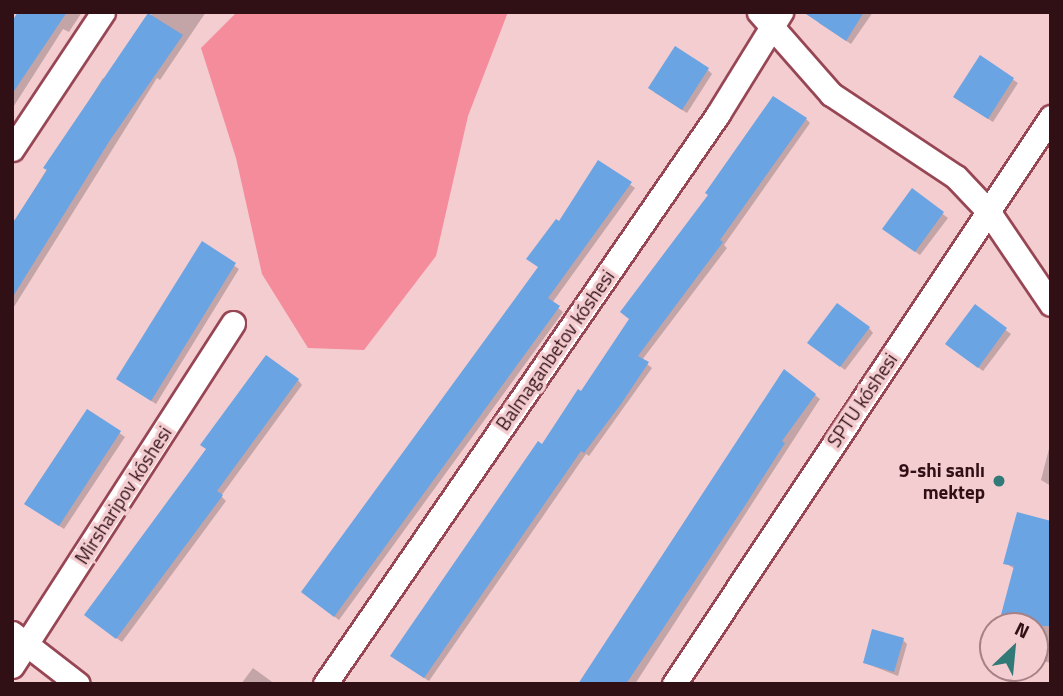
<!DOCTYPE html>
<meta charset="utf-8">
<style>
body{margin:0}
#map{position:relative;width:1063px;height:696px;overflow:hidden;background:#f4cdd1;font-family:"Titillium Web",sans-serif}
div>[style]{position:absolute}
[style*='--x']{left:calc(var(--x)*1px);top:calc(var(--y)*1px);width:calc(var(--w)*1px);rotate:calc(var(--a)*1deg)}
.green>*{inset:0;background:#f48c9c}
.shadow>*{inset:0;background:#0003}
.building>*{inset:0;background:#6aa4e2}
.roads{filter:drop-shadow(2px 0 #974654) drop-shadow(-2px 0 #974654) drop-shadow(0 2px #974654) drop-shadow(0 -2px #974654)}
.minor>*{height:23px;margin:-11.5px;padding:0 11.5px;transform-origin:11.5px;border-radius:11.5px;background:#fff}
.dots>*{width:19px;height:19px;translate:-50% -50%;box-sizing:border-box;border:4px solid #f4cdd1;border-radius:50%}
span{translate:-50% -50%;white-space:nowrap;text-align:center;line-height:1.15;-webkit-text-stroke:7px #f4cdd1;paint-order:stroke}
.street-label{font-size:19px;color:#300f15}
.poi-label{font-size:19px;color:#300f15;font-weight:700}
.right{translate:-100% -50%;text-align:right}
.frame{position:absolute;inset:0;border:14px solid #300f15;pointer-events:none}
.north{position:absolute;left:979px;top:612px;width:70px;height:70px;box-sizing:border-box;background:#f4cdd1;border:2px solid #a68186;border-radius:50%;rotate:26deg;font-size:19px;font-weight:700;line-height:28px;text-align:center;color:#300f15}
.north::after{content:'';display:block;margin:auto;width:24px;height:32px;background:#327a77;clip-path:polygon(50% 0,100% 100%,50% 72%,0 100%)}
</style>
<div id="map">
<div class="green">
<i style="clip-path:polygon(237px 12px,508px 12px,468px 116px,436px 256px,364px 350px,308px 348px,262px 274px,236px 158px,201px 48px)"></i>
</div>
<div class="shadow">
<i style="clip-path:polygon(28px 12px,82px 12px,69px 32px,63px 29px,12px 109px,12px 25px)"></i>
<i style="clip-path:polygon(153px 12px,206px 12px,160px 80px,157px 78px,12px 310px,12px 226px,103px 78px,107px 81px)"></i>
<i style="clip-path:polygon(818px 12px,873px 12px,851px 44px,819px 23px)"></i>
<i style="clip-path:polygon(981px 58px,1018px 83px,993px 122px,960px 101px)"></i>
<i style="clip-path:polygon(708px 70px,712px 74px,687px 113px,654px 92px)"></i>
<i style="clip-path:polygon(806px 119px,810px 123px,724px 245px,727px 248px,642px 360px,652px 368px,589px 456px,586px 454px,429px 681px,397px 660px,581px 394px)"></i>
<i style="clip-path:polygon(598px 162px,635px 188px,552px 303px,563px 312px,339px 620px,308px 597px,539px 268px,559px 223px)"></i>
<i style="clip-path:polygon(912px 191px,948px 218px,920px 255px,889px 233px)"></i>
<i style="clip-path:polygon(202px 244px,239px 269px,156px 404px,118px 379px)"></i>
<i style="clip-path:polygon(975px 307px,1011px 334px,983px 371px,952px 348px)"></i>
<i style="clip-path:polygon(869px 328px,873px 333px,845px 370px,814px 347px)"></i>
<i style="clip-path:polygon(298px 380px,302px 385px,221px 496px,226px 501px,122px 642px,90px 619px)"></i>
<i style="clip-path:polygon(815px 395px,820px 399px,635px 684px,582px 684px)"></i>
<i style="clip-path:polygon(88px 411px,125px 437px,64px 529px,31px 508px)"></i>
<i style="clip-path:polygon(1051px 441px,1051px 486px,1041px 480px)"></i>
<i style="clip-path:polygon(1051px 523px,1051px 663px,1035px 659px,1035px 626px,1000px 626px,1015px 569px,1005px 563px)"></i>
<i style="clip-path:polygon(903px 640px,907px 644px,898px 676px,865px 663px)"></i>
<i style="clip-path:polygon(253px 668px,275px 684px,241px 684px)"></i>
</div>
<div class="building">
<i style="clip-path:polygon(18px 12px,67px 12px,12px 94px,12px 21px)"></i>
<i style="clip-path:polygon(803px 12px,864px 12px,846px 41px)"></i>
<i style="clip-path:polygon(148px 13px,183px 35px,110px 140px,12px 298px,12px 224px,47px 170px,43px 168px)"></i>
<i style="clip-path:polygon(675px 46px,709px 68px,682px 110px,648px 88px)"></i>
<i style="clip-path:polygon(980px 55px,1014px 78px,988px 119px,953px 97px)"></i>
<i style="clip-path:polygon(773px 96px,807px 118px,720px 240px,723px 242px,638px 356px,649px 362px,621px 404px,584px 453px,581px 451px,424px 678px,390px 656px,538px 441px,542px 444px,578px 389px,581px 391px,629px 319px,620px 312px,708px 195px,705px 193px)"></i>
<i style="clip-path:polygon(598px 160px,632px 182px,548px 298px,560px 306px,334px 617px,301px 592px,538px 267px,526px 259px,556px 219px,559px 221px)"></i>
<i style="clip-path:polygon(912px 188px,944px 212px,915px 252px,882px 229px)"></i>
<i style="clip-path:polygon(202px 241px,236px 263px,151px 401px,116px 379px)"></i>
<i style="clip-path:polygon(837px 303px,870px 327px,840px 367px,807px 343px)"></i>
<i style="clip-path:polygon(975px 304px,1007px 328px,978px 368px,945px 344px)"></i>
<i style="clip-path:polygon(266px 355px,299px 379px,217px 491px,223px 495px,116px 639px,84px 615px,206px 449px,200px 445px)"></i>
<i style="clip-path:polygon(784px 369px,816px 394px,782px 441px,785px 443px,746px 504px,626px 684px,578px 684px)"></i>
<i style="clip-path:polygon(87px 409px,121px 431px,59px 526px,24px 504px)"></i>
<i style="clip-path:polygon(1017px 512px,1051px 521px,1051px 626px,998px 626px,1014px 566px,1003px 564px)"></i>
<i style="clip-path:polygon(872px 629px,904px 638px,894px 672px,863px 663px)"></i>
</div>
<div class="roads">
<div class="minor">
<i style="--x:759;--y:12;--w:109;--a:48.7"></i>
<i style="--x:831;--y:94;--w:150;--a:33.6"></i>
<i style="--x:956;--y:177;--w:47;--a:46.7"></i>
<i style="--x:988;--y:211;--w:112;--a:55.9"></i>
<i style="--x:12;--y:149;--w:164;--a:-56.4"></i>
<i style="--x:12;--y:633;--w:83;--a:37.7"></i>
<i style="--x:12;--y:666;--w:408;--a:-57.2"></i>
<i style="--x:325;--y:684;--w:692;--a:-55.41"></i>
<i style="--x:718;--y:114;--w:120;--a:-58.3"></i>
<i style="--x:674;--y:684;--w:681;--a:-56.38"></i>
</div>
</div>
<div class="dots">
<i style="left:999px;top:481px;background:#327a77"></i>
</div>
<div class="street-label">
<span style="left:555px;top:350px;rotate:-55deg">Balmaganbetov kóshesi</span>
<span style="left:862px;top:400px;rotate:-56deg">SPTU kóshesi</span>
<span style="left:123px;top:495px;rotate:-57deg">Mirsharipov kóshesi</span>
</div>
<div class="poi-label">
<span class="right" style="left:985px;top:481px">9-shi sanlı<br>mektep</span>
</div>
<div class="frame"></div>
<div class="north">N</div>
</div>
